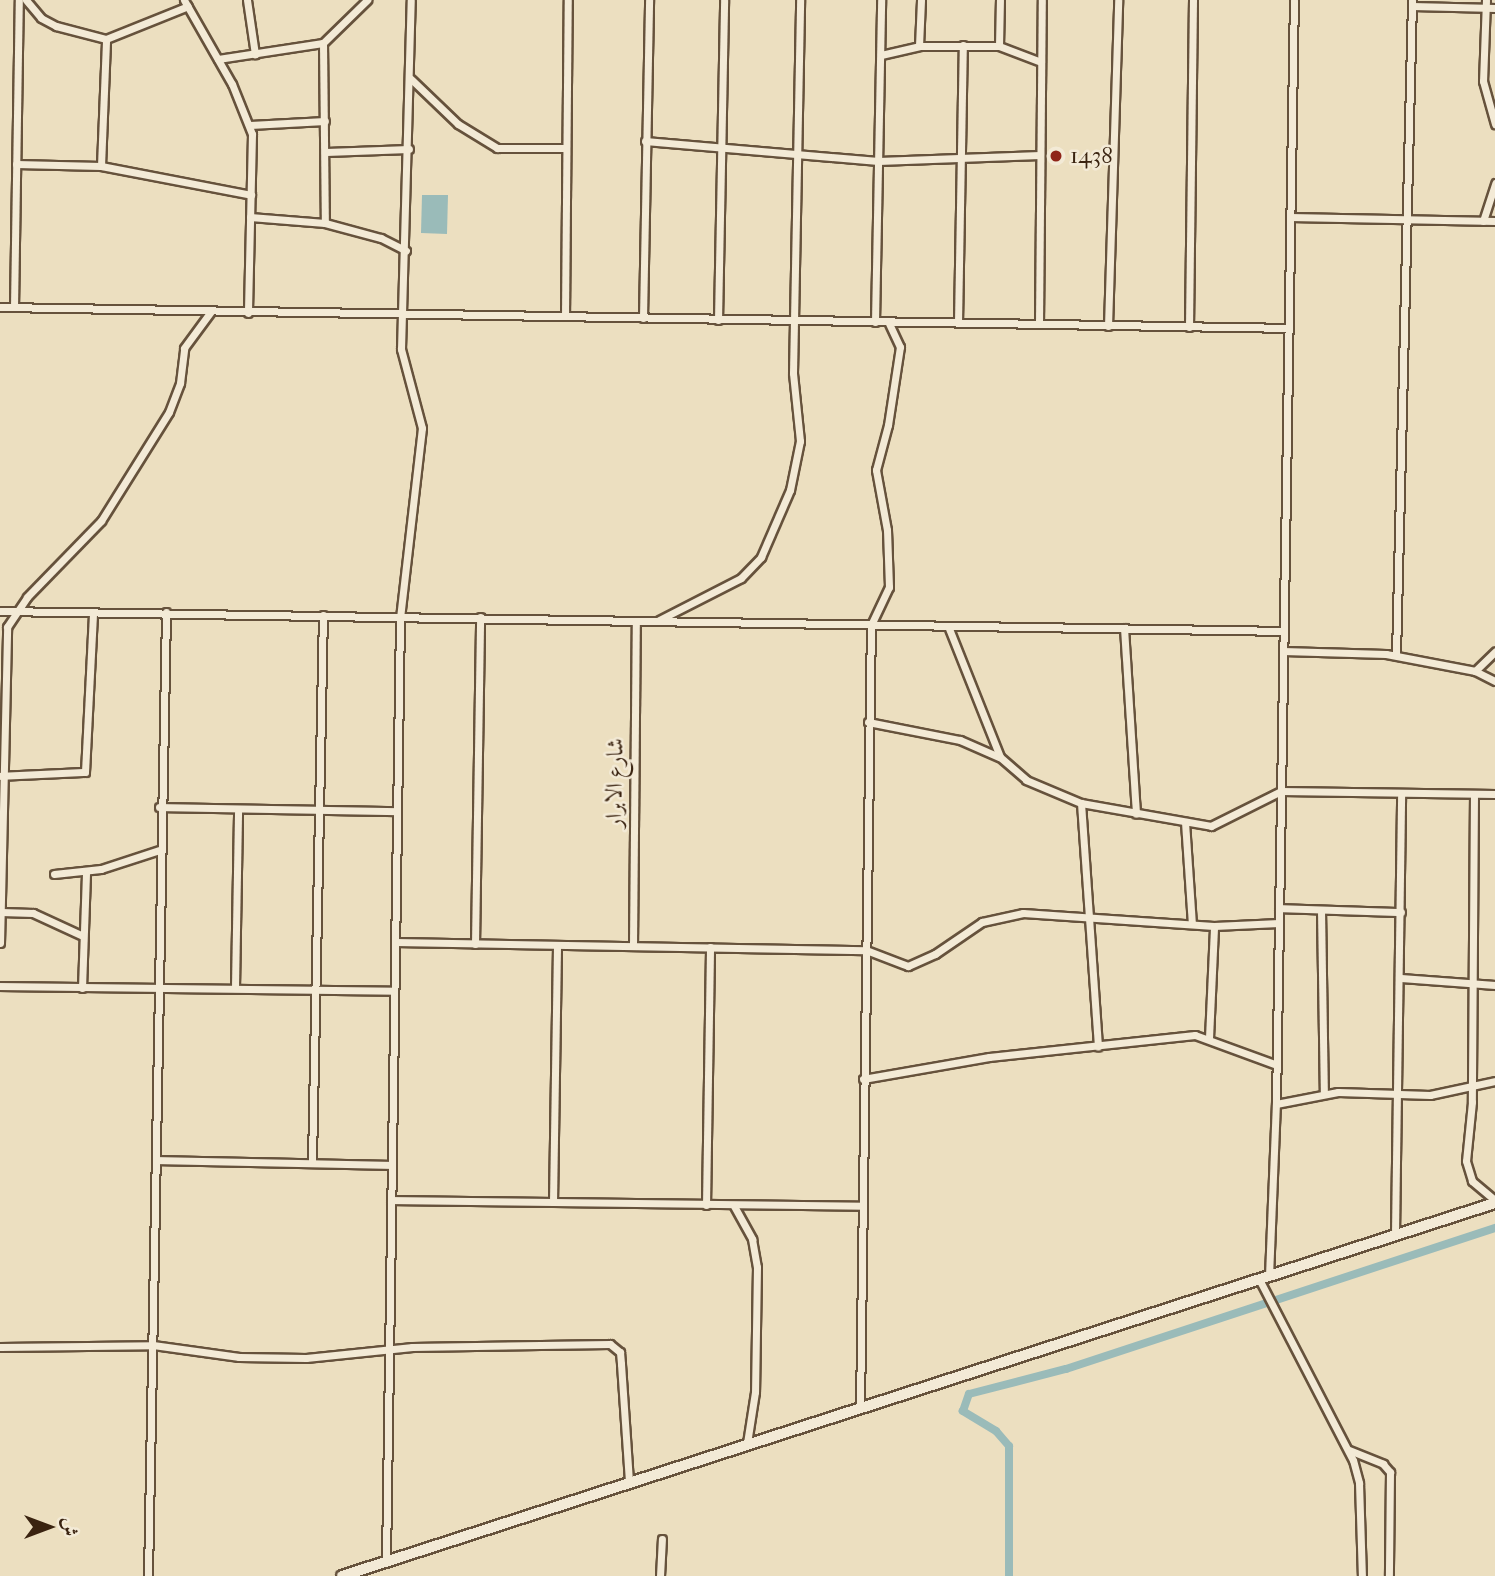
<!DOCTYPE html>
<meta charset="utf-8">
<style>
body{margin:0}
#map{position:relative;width:1495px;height:1576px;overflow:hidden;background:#ecdfc0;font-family:"IM FELL French Canon",Amiri,serif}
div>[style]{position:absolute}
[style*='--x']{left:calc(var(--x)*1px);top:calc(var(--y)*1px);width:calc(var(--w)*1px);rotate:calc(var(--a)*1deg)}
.water>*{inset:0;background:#9abbb9}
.canal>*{height:8px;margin:-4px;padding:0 4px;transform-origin:4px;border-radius:4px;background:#9abbb9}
.roads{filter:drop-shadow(2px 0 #66523c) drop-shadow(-2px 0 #66523c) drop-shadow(0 2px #66523c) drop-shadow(0 -2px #66523c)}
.street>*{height:7px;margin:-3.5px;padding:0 3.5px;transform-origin:3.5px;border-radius:3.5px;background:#f3ead6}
.secondary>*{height:10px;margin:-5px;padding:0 5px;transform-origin:5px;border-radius:5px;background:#f3ead6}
.dots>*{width:19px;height:19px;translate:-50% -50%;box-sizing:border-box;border:4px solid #f3ead6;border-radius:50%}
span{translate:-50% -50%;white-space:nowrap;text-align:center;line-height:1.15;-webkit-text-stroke:5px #f3ead6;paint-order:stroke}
.poi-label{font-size:23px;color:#3a2310}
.left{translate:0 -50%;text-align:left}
.street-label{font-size:23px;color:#3a2310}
.north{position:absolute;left:14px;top:1492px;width:70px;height:70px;-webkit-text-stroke:5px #f3ead6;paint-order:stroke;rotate:90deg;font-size:19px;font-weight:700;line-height:28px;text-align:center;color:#3a2310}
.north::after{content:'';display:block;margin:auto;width:24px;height:32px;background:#3a2310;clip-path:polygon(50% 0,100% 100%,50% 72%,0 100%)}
</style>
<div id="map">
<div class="water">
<i style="clip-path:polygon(422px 195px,448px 195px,447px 234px,421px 233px)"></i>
</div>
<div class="canal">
<i style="--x:1009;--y:1576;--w:130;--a:-90"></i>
<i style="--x:1009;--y:1446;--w:20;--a:-131"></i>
<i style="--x:996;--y:1431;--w:39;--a:-149"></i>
<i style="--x:963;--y:1411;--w:18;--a:-71"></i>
<i style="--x:969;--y:1394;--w:100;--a:-14.5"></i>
<i style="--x:1066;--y:1369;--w:452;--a:-18.2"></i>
</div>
<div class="roads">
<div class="street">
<i style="--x:26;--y:0;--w:23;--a:50"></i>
<i style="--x:41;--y:18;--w:17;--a:28"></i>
<i style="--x:56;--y:26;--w:52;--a:14.6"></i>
<i style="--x:106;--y:39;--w:88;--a:-21.9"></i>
<i style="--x:184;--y:0;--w:97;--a:60.3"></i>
<i style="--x:232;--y:84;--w:54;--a:68.2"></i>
<i style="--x:252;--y:134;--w:179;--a:91.3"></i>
<i style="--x:247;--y:0;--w:55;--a:81.6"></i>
<i style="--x:1486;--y:0;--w:81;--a:92.1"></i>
<i style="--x:1483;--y:81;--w:45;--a:74.4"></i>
<i style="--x:1412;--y:6;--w:83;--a:1.4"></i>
<i style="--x:323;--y:43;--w:180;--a:89.4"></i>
<i style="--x:919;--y:46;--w:46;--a:-87.5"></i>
<i style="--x:999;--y:46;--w:46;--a:-88.8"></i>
<i style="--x:881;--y:55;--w:39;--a:-13"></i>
<i style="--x:919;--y:46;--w:80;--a:0"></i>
<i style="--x:999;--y:46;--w:45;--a:20.9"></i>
<i style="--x:218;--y:59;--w:106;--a:-8.7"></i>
<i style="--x:323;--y:43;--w:62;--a:-44.3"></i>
<i style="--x:411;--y:79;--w:65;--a:43.8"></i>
<i style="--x:458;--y:124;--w:46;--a:31.6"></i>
<i style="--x:497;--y:148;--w:67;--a:0"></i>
<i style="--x:250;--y:125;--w:75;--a:-3.1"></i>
<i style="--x:645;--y:141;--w:234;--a:4.9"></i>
<i style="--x:878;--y:161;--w:162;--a:-2.1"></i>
<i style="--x:326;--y:152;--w:83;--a:-2.1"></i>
<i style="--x:16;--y:164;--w:85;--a:1.3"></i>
<i style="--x:101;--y:166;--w:153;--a:10.9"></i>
<i style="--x:101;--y:166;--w:127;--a:-87.7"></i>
<i style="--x:250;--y:217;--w:75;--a:4.6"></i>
<i style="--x:325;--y:223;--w:58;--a:15"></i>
<i style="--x:381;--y:238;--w:28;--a:27"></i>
<i style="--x:1290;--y:217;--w:205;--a:1.1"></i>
<i style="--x:1483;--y:221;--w:40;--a:-72"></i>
<i style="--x:0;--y:307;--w:1288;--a:0.93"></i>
<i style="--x:14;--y:307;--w:307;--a:-89.1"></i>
<i style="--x:565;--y:316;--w:316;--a:-89.5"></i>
<i style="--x:643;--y:318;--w:318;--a:-88.9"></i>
<i style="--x:718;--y:320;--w:320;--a:-88.9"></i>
<i style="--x:875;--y:322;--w:322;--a:-88.9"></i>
<i style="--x:958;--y:323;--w:278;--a:-89"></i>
<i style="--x:1039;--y:323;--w:323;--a:-89.5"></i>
<i style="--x:1108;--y:326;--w:326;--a:-88.2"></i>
<i style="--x:1189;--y:327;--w:327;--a:-89.3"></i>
<i style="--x:0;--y:611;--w:1283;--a:0.89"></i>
<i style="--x:659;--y:620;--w:92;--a:-27.1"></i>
<i style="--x:741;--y:578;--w:29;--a:-46"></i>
<i style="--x:761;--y:557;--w:73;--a:-66.6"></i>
<i style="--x:790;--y:490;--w:50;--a:-78.5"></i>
<i style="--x:800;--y:441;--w:68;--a:-95.9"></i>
<i style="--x:793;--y:373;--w:373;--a:-88.9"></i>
<i style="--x:948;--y:626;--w:141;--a:68.3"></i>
<i style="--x:1000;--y:757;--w:35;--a:41"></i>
<i style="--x:1026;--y:780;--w:60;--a:22.7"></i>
<i style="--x:1081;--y:803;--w:132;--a:10"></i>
<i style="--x:1211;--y:826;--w:78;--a:-26.6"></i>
<i style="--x:1281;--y:791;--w:214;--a:0.8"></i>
<i style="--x:1124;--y:628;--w:186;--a:86.3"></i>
<i style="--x:1283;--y:651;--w:103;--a:1.7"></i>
<i style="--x:1386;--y:654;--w:91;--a:10.8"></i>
<i style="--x:1475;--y:671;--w:22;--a:27"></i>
<i style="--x:1396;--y:655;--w:655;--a:-88.6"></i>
<i style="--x:1475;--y:671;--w:28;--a:-44"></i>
<i style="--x:868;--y:722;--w:94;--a:11.1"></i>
<i style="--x:960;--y:740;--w:43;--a:23.6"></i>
<i style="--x:0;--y:776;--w:85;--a:-2.7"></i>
<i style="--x:85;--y:772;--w:160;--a:-87.1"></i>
<i style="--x:1474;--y:794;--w:308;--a:90.4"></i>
<i style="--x:1472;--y:1102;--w:59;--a:95.8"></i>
<i style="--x:1466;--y:1161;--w:21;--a:73"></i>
<i style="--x:1472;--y:1181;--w:30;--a:40"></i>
<i style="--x:1081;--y:803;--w:244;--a:86"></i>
<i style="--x:159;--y:807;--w:238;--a:1"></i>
<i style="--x:1185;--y:822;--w:102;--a:86.1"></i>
<i style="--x:54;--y:874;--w:47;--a:-6.1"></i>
<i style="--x:101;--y:869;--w:61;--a:-18.1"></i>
<i style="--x:1279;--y:908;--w:122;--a:1.9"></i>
<i style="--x:1321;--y:910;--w:184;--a:89.1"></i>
<i style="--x:1;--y:912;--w:32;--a:2"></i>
<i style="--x:33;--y:913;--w:55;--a:24.7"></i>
<i style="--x:395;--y:942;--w:471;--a:1"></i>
<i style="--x:866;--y:950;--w:45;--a:20.9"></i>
<i style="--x:908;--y:966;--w:30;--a:-24"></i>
<i style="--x:935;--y:954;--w:57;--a:-34.2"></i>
<i style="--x:982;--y:922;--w:42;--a:-12.4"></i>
<i style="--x:1023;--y:913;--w:191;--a:3.9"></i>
<i style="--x:1214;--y:926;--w:65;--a:-2.6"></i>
<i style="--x:0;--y:943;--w:316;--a:-88.7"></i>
<i style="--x:7;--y:627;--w:36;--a:-56"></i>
<i style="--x:27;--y:597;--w:106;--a:-45.8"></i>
<i style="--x:101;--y:521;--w:128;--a:-58"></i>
<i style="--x:169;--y:412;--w:31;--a:-69"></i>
<i style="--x:180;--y:383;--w:35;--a:-83"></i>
<i style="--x:184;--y:348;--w:47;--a:-53.6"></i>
<i style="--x:475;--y:944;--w:327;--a:-89.1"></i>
<i style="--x:633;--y:946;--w:325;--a:-89.5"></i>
<i style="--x:1401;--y:978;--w:94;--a:4.3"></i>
<i style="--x:0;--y:986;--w:393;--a:0.7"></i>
<i style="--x:235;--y:987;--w:177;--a:-89"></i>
<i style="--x:82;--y:988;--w:116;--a:-88"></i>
<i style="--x:1209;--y:1038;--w:112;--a:-87.4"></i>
<i style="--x:863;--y:1079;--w:128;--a:-9.9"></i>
<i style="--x:989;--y:1057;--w:207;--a:-6.1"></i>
<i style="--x:1195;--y:1035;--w:87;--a:20.1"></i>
<i style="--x:1276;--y:1104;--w:63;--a:-11"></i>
<i style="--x:1338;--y:1092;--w:92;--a:1.9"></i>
<i style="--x:1430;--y:1095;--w:66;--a:-12.2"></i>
<i style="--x:157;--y:1160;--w:234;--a:1.2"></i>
<i style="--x:312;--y:1161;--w:546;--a:-88.85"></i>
<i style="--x:391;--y:1200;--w:469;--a:0.7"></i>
<i style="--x:553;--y:1202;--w:257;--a:-89.1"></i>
<i style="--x:706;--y:1205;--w:258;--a:-89.1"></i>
<i style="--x:734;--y:1206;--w:38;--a:61"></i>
<i style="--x:752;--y:1239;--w:28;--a:80"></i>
<i style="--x:757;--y:1267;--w:125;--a:90.9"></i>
<i style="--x:755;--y:1392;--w:52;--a:98.9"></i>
<i style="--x:1395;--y:1234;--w:441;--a:-89.2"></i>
<i style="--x:1269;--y:1276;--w:172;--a:-87.7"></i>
<i style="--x:1276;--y:1104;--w:1104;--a:-89.07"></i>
<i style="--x:1259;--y:1279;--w:204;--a:62.6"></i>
<i style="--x:1353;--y:1460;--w:24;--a:75"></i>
<i style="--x:1359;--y:1483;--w:93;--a:88.2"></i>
<i style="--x:0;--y:1347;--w:153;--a:-0.7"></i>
<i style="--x:153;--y:1345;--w:87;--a:7.9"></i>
<i style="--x:239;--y:1357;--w:67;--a:0.9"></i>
<i style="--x:306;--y:1358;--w:107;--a:-5.9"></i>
<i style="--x:412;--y:1347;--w:198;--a:-0.9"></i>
<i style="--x:610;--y:1344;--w:13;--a:39"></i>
<i style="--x:620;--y:1352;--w:12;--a:85"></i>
<i style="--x:621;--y:1364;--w:118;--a:86.1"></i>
<i style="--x:860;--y:1408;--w:783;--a:-89.2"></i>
<i style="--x:871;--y:625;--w:42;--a:-64.7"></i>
<i style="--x:889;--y:587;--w:57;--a:-92"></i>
<i style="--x:887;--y:530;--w:61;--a:-100.4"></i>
<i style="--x:876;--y:470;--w:47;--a:-75.1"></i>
<i style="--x:888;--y:425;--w:79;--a:-81.3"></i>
<i style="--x:900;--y:347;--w:26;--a:-115"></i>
<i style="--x:1349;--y:1450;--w:37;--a:22"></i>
<i style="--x:1383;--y:1464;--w:11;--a:49"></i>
<i style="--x:1390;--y:1472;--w:104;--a:90.6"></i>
<i style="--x:386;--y:1562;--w:944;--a:-89.15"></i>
<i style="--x:400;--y:618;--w:191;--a:-83.4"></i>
<i style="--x:422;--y:428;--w:82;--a:-104.9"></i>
<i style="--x:401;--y:349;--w:349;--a:-88.4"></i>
<i style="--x:148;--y:1576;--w:964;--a:-88.93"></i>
<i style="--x:660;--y:1576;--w:37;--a:-87"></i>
</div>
<div class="secondary">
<i style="--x:342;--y:1576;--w:1212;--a:-17.93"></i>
</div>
</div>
<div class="dots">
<i style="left:1056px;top:156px;background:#8f2418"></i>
</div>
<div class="poi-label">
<span class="left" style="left:1070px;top:156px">1438</span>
</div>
<div class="street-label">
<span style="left:615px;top:783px;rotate:-89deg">شارع الابرار</span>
</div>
<div class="north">ش</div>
</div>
